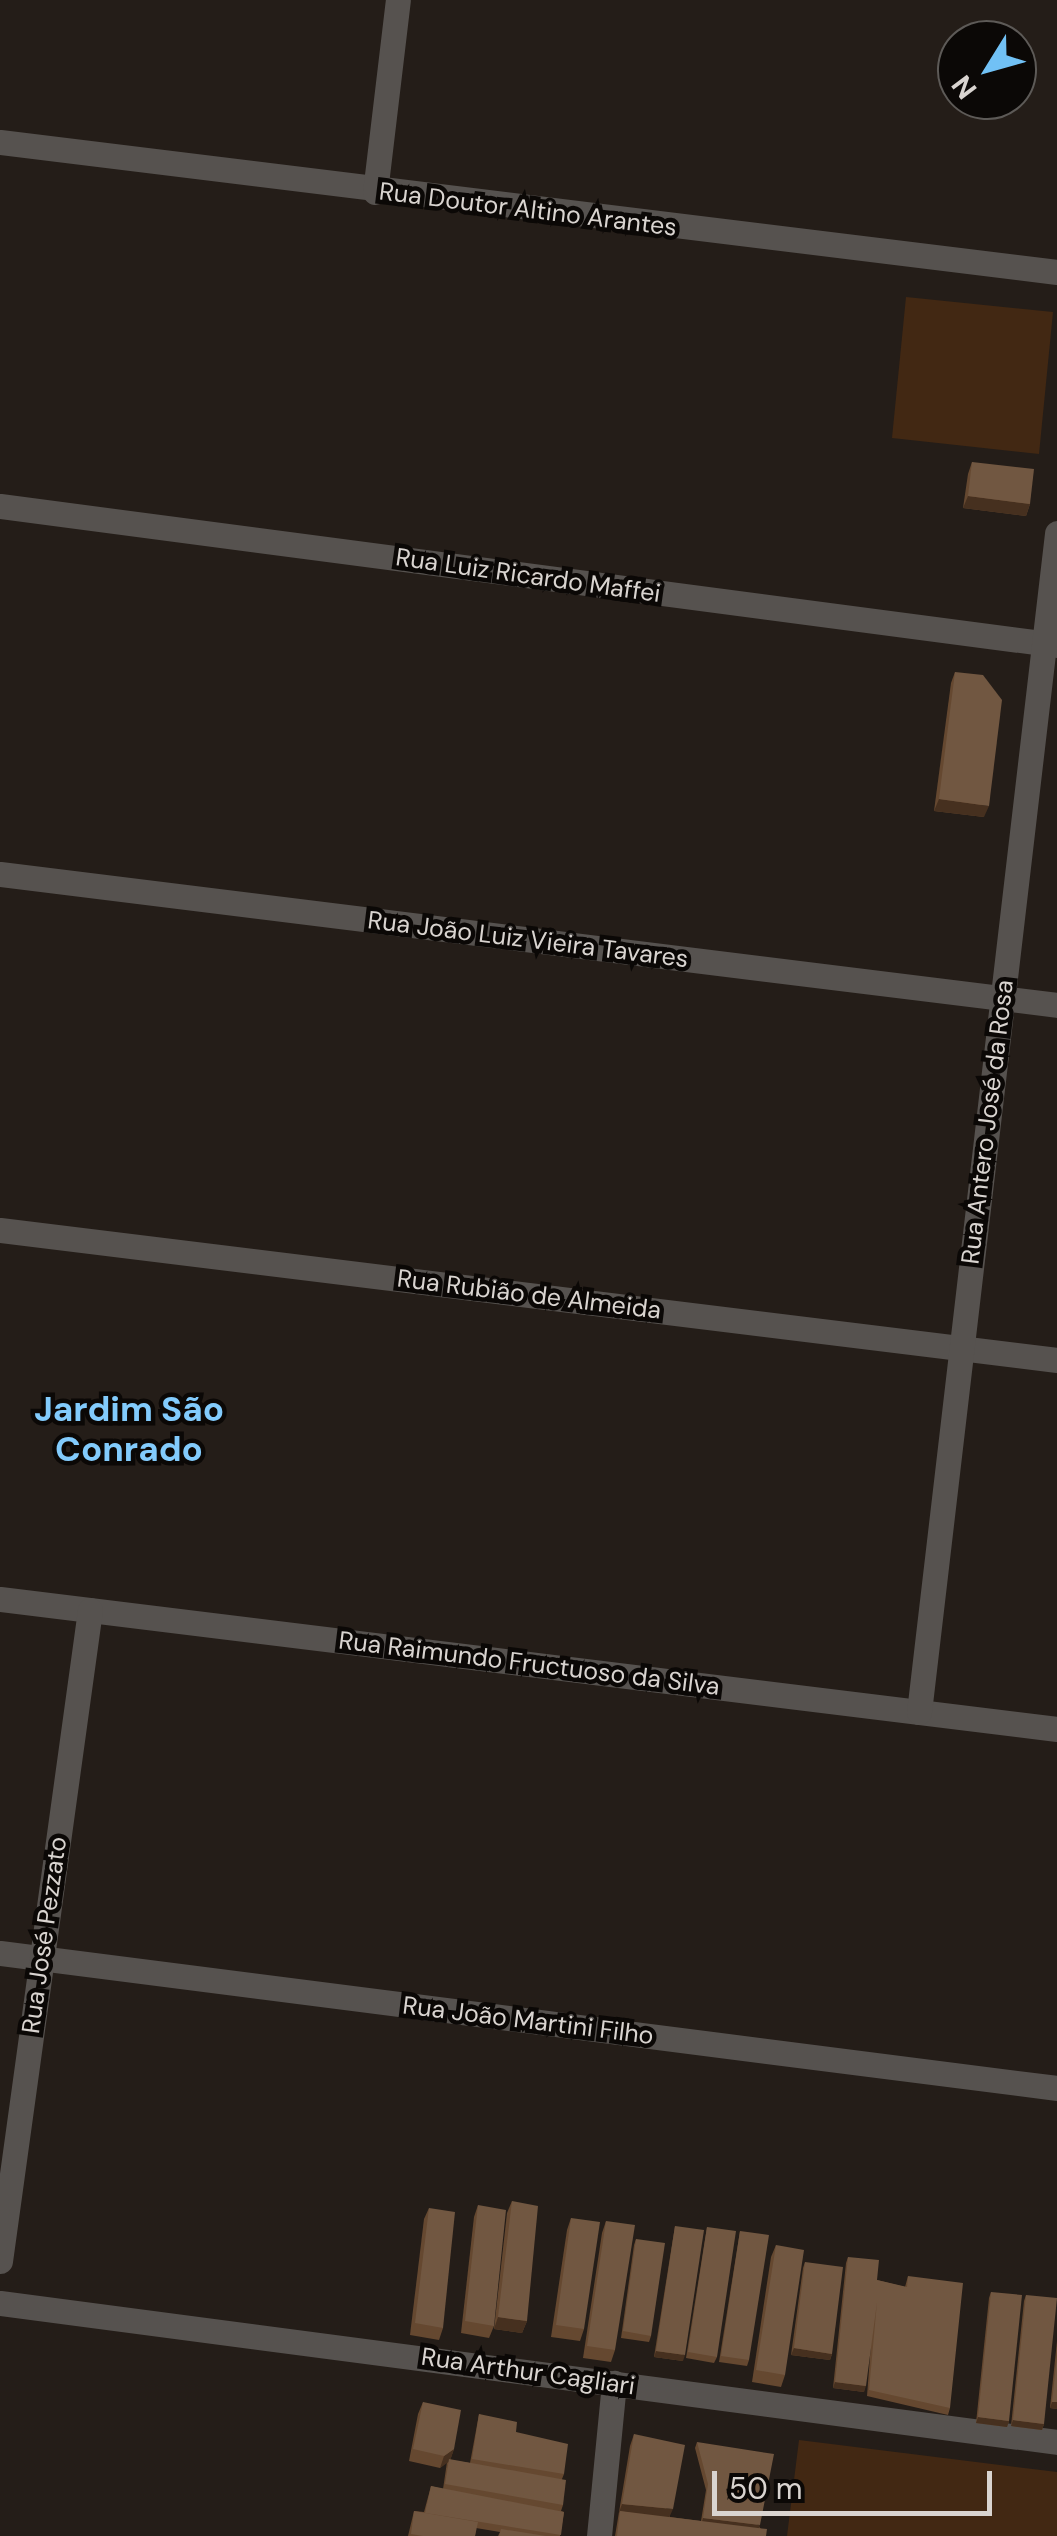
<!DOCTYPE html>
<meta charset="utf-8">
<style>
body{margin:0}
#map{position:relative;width:1057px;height:2536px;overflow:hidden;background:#241d18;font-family:"DM Sans",sans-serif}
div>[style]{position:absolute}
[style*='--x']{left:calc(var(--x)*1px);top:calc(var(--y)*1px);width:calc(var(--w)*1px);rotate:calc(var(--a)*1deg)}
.green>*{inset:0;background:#422813}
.minor>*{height:25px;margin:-12.5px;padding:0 12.5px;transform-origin:12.5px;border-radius:12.5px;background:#56524f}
.wall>*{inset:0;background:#654830}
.shaded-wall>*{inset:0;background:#46301f}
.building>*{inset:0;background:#715741}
span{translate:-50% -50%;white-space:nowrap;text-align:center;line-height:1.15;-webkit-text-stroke:9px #0b0806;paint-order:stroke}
.street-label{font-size:25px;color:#d9d4d0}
.district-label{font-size:35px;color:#82cbfc;font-weight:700}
.north{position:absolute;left:937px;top:20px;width:100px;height:100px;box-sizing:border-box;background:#0b0806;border:2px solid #5d5a57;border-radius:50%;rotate:233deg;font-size:28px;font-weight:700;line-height:40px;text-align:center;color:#d9d4d0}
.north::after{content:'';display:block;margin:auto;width:35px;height:45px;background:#71c1f5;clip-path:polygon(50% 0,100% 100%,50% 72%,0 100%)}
.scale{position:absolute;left:712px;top:2471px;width:280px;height:45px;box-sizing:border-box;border:5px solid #d9d4d0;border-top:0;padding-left:12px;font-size:30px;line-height:35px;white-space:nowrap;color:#d9d4d0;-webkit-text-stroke:8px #0b0806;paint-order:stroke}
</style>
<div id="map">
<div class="green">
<i style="clip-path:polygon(906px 297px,1053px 312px,1039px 454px,892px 438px)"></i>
<i style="clip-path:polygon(799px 2440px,1057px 2472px,1057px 2536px,787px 2536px)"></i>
</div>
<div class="minor">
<i style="--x:0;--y:142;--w:1065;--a:7.01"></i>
<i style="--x:375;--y:192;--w:193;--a:-83.2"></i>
<i style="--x:0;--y:506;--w:1066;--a:7.49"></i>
<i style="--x:0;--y:874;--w:1065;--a:7.06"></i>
<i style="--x:0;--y:1230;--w:1065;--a:7.01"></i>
<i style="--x:0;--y:1599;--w:1065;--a:7.01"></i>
<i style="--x:919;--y:1712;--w:1187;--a:-83.32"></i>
<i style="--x:0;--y:1953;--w:1066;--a:7.28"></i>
<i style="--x:0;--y:2261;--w:657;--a:-82.13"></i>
<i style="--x:0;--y:2303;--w:1066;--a:7.49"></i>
<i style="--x:599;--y:2536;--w:154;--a:-84.4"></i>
</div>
<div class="wall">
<i style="clip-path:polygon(972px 462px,1030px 504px,1026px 516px,963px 508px,968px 474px)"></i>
<i style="clip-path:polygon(955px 672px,984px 817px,934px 811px,951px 683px)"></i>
<i style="clip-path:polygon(512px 2201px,527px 2321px,522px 2333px,494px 2329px,507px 2213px)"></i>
<i style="clip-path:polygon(478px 2205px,494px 2326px,489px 2338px,461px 2333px,474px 2217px)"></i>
<i style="clip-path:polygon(429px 2208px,443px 2328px,439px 2340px,410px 2335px,424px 2219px)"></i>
<i style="clip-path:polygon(571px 2218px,584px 2329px,580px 2341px,551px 2337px,567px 2230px)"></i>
<i style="clip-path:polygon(606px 2221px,615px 2350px,611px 2362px,583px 2358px,602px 2233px)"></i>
<i style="clip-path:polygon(675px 2226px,683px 2361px,654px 2357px)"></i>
<i style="clip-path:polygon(707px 2227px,717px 2357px,714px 2363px,686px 2358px)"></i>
<i style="clip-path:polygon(740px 2231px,749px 2360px,747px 2366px,719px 2362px)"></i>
<i style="clip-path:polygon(636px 2239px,651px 2336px,649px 2342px,621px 2338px,634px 2245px)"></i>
<i style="clip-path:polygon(776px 2245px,785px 2375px,781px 2387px,752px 2382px,771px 2257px)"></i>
<i style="clip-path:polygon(848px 2257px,877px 2280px,905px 2287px,908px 2276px,950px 2408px,948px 2415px,867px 2396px,871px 2343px,864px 2392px,833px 2388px,846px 2263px)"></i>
<i style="clip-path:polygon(805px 2262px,832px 2354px,830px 2360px,791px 2355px,803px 2268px)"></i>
<i style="clip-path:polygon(991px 2292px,1009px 2421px,1007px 2427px,976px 2423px,989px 2298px)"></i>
<i style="clip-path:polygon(1026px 2295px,1044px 2424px,1042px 2430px,1011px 2426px,1024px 2301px)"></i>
<i style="clip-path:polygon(1057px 2341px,1057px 2409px,1050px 2408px)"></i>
<i style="clip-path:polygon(423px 2402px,454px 2449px,450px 2460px,470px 2463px,479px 2414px,516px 2432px,564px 2474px,562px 2479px,563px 2505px,561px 2511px,564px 2512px,560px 2536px,498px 2536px,500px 2532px,476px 2528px,475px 2536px,408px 2536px,414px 2511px,424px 2512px,431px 2486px,443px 2489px,447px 2462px,440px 2468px,409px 2461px,418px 2414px)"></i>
<i style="clip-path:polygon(634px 2434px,670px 2517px,701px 2521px,706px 2490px,695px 2448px,697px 2442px,766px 2536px,615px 2536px,630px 2446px)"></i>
</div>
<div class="shaded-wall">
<i style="clip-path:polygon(968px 496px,1030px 504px,1026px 516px,963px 508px)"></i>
<i style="clip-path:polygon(939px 799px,989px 806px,984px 817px,934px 811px)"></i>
<i style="clip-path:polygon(498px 2317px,527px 2321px,522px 2333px,494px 2329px)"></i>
<i style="clip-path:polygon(794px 2348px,832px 2354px,830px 2360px,791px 2355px)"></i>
<i style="clip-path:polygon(656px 2351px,685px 2355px,683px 2361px,654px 2357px)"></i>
<i style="clip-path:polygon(835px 2382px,866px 2386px,864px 2392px,833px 2388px)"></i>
<i style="clip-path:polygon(1052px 2402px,1057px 2402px,1057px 2409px,1050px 2408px)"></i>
<i style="clip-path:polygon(978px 2417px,1009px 2421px,1007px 2427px,976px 2423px)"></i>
<i style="clip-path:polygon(1013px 2420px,1044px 2424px,1042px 2430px,1011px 2426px)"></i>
<i style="clip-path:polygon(454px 2449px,450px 2461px,440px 2468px,444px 2456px)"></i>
<i style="clip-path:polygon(622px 2504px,673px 2509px,668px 2520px,620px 2511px,618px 2515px)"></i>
<i style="clip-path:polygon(703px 2518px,760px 2525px,758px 2532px,701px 2525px)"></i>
</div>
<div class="building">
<i style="clip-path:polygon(972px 462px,1034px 469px,1030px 504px,968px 496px)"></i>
<i style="clip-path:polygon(955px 672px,983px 675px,1002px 700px,989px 806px,939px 799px)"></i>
<i style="clip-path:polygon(512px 2201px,538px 2206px,527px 2321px,498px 2317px)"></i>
<i style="clip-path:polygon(478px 2205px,506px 2210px,494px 2326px,465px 2321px)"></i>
<i style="clip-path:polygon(429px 2208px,455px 2212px,443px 2328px,415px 2323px)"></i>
<i style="clip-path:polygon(571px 2218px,600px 2222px,584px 2329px,556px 2325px)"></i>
<i style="clip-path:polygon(606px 2221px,635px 2225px,615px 2350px,587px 2346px)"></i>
<i style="clip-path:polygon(675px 2226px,704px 2230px,685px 2355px,656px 2351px)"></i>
<i style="clip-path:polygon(707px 2227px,736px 2231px,717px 2357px,688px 2352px)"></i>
<i style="clip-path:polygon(740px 2231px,769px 2235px,749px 2360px,721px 2356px)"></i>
<i style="clip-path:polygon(636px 2239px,665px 2243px,651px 2336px,623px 2331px)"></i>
<i style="clip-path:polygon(776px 2245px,804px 2250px,785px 2375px,756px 2370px)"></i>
<i style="clip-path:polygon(848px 2257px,879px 2260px,877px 2280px,907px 2287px,908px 2276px,963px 2283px,950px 2408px,869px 2390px,877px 2302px,866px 2386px,835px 2382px)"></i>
<i style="clip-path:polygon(805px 2262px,843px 2267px,832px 2354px,794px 2348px)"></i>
<i style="clip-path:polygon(991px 2292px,1022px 2295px,1009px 2421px,978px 2417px)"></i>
<i style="clip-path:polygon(1026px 2295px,1057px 2298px,1044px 2424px,1013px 2420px)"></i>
<i style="clip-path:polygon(1057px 2356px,1057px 2402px,1052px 2402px)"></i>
<i style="clip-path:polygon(423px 2402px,461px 2410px,454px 2449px,444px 2456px,413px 2449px)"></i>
<i style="clip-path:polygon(479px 2414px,517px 2422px,516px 2432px,568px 2444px,564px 2474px,472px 2459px)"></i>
<i style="clip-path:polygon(634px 2434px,685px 2445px,673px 2509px,622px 2504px)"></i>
<i style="clip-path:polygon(697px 2442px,774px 2454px,760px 2525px,703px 2518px,708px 2484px)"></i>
<i style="clip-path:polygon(449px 2459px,566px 2480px,563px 2505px,445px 2484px)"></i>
<i style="clip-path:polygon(431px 2486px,564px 2512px,561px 2535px,425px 2513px)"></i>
<i style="clip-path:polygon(414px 2511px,478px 2522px,475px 2536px,423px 2536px,411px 2534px)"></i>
<i style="clip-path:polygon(620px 2511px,767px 2529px,766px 2536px,617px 2536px)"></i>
<i style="clip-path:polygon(501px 2529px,546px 2536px,499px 2536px)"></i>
</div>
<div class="street-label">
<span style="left:528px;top:210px;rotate:7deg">Rua Doutor Altino Arantes</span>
<span style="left:528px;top:576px;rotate:8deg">Rua Luiz Ricardo Maffei</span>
<span style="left:528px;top:940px;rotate:7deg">Rua João Luiz Vieira Tavares</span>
<span style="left:988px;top:1122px;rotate:-83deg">Rua Antero José da Rosa</span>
<span style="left:529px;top:1295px;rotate:7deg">Rua Rubião de Almeida</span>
<span style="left:529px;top:1664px;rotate:7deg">Rua Raimundo Fructuoso da Silva</span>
<span style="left:45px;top:1935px;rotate:-82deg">Rua José Pezzato</span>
<span style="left:528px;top:2021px;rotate:7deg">Rua João Martini Filho</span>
<span style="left:528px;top:2372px;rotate:8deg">Rua Arthur Cagliari</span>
</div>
<div class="district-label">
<span style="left:129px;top:1429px">Jardim São<br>Conrado</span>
</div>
<div class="north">N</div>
<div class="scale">50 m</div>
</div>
